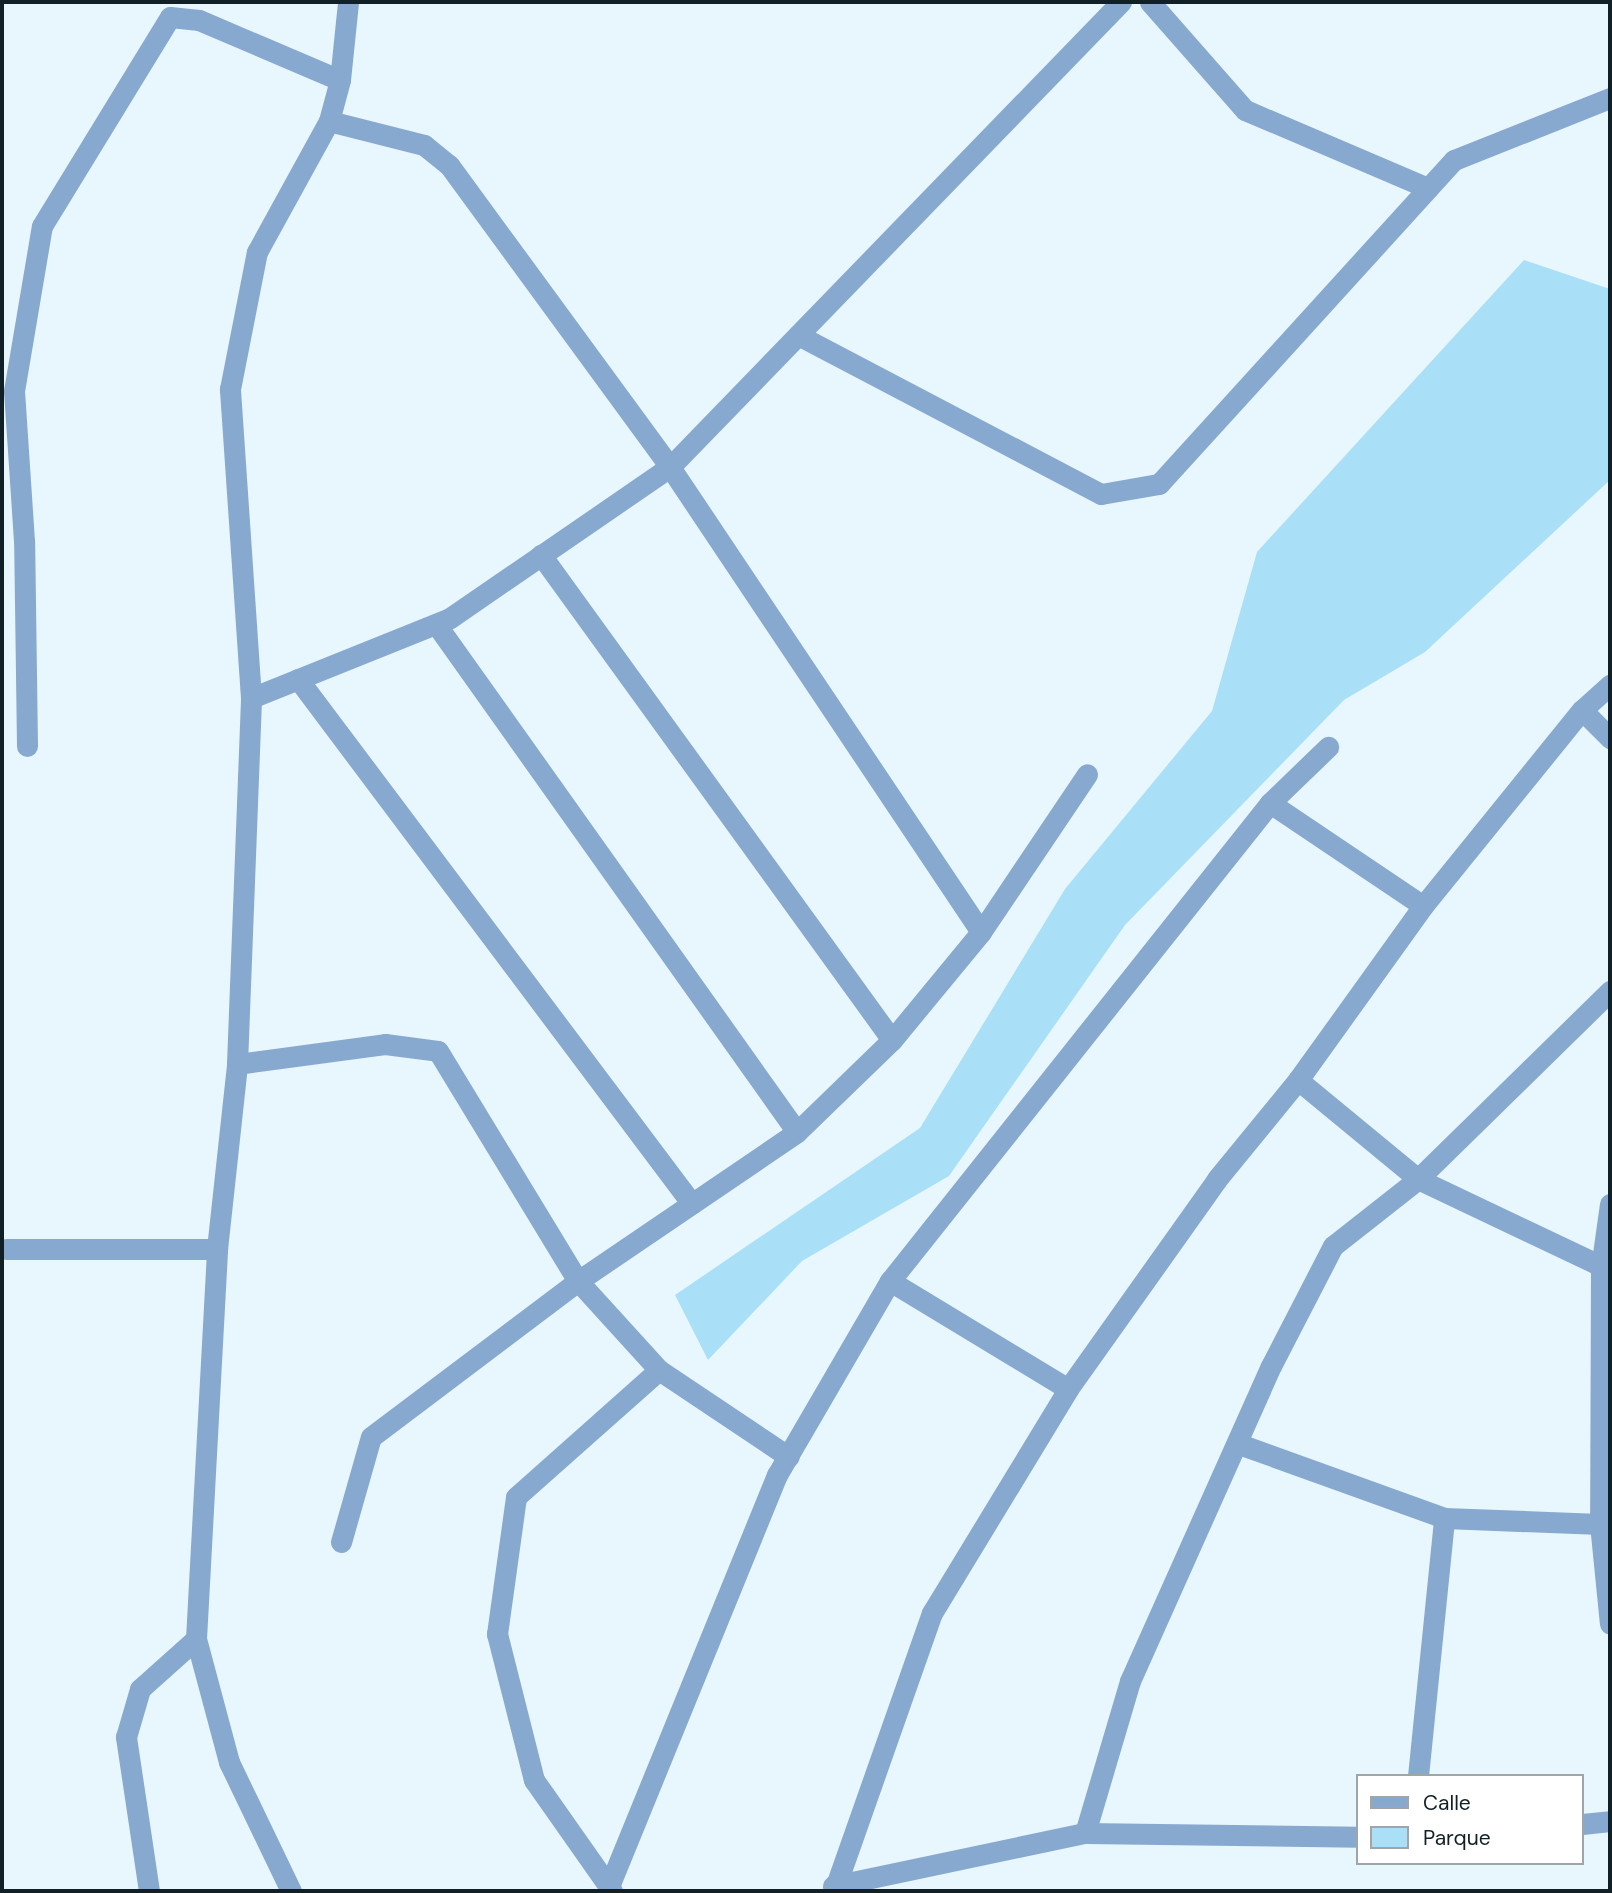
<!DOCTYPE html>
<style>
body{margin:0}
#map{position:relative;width:1612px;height:1893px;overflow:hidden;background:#e8f7fe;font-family:"DM Sans",sans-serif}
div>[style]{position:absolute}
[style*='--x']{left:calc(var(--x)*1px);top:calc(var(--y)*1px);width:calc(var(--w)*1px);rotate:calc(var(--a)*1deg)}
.green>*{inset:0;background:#a9e0f8}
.minor>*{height:21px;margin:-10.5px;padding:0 10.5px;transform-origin:10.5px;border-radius:10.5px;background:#88a9cf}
span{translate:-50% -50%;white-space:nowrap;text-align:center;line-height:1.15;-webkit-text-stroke:5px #fff;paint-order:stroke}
.frame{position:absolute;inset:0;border:4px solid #112026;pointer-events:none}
.legend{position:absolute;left:1356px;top:1774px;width:228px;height:91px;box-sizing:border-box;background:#fff;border:2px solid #a0a6a8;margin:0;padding:9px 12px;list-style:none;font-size:21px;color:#112026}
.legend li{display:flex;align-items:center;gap:14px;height:35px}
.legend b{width:35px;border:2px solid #a0a6a8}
</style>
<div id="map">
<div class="green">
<i style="clip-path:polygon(1524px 260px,1610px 289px,1610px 480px,1425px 652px,1344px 700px,1125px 925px,949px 1176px,802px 1261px,708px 1360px,675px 1295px,920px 1128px,1065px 889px,1212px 711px,1257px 552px)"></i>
</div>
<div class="minor">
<i style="--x:1150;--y:2;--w:144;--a:48.7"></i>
<i style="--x:1245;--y:110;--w:199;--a:23.1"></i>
<i style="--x:329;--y:121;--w:98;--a:14.2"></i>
<i style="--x:424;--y:145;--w:32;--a:39"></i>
<i style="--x:449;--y:165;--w:374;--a:53.8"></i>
<i style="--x:670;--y:467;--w:559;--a:56.22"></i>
<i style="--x:798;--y:335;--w:342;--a:27.7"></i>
<i style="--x:1101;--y:494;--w:59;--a:-9.8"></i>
<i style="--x:1159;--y:484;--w:438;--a:-47.7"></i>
<i style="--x:1454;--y:160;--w:168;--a:-21.7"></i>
<i style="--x:436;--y:624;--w:623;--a:54.6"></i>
<i style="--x:298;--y:679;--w:656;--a:53.11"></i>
<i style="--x:251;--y:698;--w:214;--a:-21.9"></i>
<i style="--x:450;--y:618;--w:267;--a:-34.5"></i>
<i style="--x:670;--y:467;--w:648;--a:-45.88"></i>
<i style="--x:1582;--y:710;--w:40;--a:45"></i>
<i style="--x:27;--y:746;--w:205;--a:-90.8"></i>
<i style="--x:24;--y:541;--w:150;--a:-93.8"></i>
<i style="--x:14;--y:391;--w:167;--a:-80.4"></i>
<i style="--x:42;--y:226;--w:245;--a:-58.5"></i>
<i style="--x:170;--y:17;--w:29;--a:6"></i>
<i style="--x:199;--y:20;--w:153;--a:23.1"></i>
<i style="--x:1270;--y:803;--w:184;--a:33.9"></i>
<i style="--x:892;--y:1040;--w:140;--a:-50.5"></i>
<i style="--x:981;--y:932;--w:190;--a:-56.1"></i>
<i style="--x:237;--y:1064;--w:149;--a:-7.7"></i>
<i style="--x:385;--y:1044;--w:53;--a:7.5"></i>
<i style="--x:438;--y:1051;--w:269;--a:58.7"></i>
<i style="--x:578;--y:1281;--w:120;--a:47.7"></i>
<i style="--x:659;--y:1370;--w:156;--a:33.8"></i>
<i style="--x:1298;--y:1080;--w:156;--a:39.5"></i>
<i style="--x:1418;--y:1179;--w:212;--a:25.4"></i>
<i style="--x:1610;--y:1204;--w:65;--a:98"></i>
<i style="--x:1601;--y:1268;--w:256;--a:90.2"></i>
<i style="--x:1600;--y:1524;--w:100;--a:84.3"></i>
<i style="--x:6;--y:1249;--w:211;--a:0"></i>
<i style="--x:890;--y:1281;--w:208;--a:31.2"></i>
<i style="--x:1239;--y:1444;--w:218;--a:19.8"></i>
<i style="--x:1444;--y:1518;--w:156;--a:2.2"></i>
<i style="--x:341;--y:1542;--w:109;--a:-74.1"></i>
<i style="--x:371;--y:1437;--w:259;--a:-37"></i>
<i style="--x:578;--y:1281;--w:265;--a:-34.2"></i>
<i style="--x:797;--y:1132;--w:132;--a:-44.1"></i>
<i style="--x:892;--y:1040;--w:599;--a:-125.89"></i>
<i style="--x:1418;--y:1776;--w:259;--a:-84.2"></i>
<i style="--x:1582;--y:1824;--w:28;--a:-6"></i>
<i style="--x:1085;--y:1833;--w:159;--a:-73.5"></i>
<i style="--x:1130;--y:1681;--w:345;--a:-65.9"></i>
<i style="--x:1271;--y:1366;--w:135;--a:-62.7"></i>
<i style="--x:1333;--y:1246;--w:108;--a:-38.2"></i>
<i style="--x:1418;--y:1179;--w:269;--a:-44.4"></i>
<i style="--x:610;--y:1884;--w:442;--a:-67.8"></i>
<i style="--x:777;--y:1475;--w:225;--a:-59.8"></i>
<i style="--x:890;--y:1281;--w:611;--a:-51.52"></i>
<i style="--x:1270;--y:803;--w:81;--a:-44"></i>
<i style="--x:833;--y:1886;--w:258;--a:-11.9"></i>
<i style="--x:1085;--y:1833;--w:273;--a:0.8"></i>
<i style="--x:149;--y:1891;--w:156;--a:-98.5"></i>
<i style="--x:126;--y:1737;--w:50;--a:-73.7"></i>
<i style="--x:140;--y:1689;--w:75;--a:-41.8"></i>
<i style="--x:291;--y:1891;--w:143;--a:-115.7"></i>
<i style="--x:229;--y:1762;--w:127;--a:-105"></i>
<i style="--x:196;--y:1639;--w:391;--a:-86.9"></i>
<i style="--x:217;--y:1249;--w:186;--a:-83.8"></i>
<i style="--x:237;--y:1064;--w:366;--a:-87.8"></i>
<i style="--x:251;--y:698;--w:310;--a:-93.9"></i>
<i style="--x:230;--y:389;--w:140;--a:-78.9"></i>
<i style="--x:257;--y:252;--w:149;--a:-61.2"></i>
<i style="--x:329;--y:121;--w:42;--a:-75"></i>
<i style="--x:340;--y:80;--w:78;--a:-84.1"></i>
<i style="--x:612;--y:1891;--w:136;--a:-125.1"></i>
<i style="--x:534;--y:1780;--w:151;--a:-104.2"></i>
<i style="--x:497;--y:1634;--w:138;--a:-82.1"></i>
<i style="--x:516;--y:1497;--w:191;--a:-41.6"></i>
<i style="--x:834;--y:1891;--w:295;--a:-70.6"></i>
<i style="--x:932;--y:1613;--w:262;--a:-58.7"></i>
<i style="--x:1068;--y:1389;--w:257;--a:-54.6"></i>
<i style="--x:1217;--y:1179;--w:128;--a:-50.7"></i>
<i style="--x:1298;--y:1080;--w:214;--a:-54.3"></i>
<i style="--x:1423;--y:906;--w:252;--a:-51"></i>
<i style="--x:1582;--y:710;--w:38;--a:-42"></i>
</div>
<div class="frame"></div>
<ul class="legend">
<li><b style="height:9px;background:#88a9cf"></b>Calle</li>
<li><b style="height:19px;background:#a9e0f8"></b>Parque</li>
</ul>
</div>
